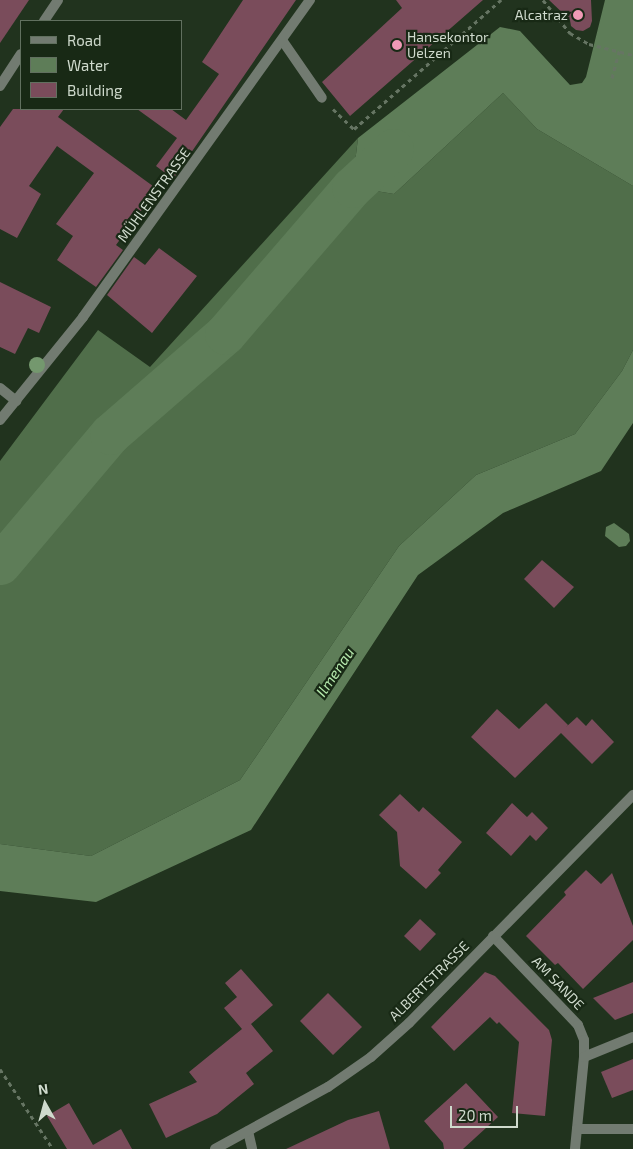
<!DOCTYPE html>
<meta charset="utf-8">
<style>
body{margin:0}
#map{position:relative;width:633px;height:1149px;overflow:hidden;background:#21331e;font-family:"Exo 2",sans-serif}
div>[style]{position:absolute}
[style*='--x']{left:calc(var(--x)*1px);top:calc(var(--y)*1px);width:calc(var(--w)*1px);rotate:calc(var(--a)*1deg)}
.forest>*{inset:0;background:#506e4a}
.water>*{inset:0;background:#5e7d58}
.river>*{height:41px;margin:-20.5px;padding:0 20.5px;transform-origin:20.5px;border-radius:20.5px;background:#5e7d58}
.building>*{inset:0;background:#7a4c5b}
.path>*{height:3px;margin-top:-1.5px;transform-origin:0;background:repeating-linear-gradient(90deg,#667563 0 4px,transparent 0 8px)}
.lane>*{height:10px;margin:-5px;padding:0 5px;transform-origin:5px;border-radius:5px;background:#727b71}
.street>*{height:10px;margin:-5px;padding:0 5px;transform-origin:5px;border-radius:5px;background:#727b71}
.trees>*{width:16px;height:16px;margin:-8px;border-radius:50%;background:#74986e}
.dots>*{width:14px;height:14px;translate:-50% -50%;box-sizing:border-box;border:2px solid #182915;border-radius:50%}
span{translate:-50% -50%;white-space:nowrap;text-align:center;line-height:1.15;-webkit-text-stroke:4.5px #182915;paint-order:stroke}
.poi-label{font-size:14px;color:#cfdacd}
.right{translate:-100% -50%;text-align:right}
.left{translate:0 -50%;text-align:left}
.street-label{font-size:14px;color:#cfdacd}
.water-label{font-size:15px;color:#b6e9ad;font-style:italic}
.legend{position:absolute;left:20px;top:20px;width:162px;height:90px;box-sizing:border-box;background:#182915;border:1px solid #61705f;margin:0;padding:6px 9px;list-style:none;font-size:15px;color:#cfdacd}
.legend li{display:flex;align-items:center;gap:10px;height:25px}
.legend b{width:25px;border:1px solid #61705f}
.north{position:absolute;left:20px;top:1079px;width:50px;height:50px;-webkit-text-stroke:4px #182915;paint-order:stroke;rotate:353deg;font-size:14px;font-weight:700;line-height:20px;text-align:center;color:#cfdacd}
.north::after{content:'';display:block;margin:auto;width:18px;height:22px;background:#cfdacd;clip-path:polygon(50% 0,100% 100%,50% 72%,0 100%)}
.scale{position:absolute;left:450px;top:1106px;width:68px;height:22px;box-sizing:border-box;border:2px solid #cfdacd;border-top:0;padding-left:6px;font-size:15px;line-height:18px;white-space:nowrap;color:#cfdacd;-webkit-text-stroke:4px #182915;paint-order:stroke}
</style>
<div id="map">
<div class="forest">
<i style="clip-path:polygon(503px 93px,537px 129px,633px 186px,633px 350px,622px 371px,575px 434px,476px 475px,399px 546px,240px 780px,91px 856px,0 844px,0 461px,98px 330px,150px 367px,358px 138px,352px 187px,394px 194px)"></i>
</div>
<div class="water">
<i style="clip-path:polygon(605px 0,633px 0,633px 186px,537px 129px,503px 93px,394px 194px,352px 187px,358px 138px,500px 27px,520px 31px,570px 85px,582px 83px,586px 77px)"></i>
<i style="clip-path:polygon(633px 350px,633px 423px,601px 471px,503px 513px,418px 575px,251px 830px,96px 902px,0 891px,0 844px,91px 856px,240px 780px,399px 546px,476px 475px,575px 434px,622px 371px)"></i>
<i style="clip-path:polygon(614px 523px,629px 534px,630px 541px,626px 546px,619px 547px,605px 536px,606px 527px)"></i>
</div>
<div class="river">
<i style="--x:0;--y:564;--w:170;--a:-49.8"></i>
<i style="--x:110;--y:434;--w:152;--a:-41"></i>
<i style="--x:225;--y:334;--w:194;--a:-49.2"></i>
<i style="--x:352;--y:187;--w:56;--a:-42.8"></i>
</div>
<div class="building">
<i style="clip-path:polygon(0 0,29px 0,0 43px)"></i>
<i style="clip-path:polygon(243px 0,296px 0,173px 179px,156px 166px,177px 138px,137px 109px,171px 109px,186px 120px,219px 74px,202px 62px)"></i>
<i style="clip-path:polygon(396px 0,483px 0,350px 116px,322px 82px,402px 8px)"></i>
<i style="clip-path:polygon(549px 0,591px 0,592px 21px,590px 27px,583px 31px,576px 30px,571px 26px,570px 20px)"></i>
<i style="clip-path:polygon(13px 109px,64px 109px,58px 117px,157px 189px,116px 245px,123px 250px,96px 287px,57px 260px,73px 236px,56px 224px,94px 173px,57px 146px,29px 186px,41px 194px,17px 238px,0 229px,0 127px)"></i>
<i style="clip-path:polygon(159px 248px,197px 276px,152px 333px,107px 295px,134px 257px,145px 265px)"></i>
<i style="clip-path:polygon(0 282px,51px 307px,39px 333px,28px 328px,15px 354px,0 347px)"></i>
<i style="clip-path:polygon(542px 560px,574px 587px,554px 608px,524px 579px)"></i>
<i style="clip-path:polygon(546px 703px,568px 725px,566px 727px,577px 717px,586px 726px,592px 719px,614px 742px,592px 764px,561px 733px,515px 778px,471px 737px,497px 709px,519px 729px)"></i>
<i style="clip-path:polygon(400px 794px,419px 812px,423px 807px,462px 842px,438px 870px,441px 873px,426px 889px,400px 866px,397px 832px,379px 815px)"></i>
<i style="clip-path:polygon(512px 803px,527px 817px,532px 812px,548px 828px,536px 841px,530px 835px,511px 856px,486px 833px)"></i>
<i style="clip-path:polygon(586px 870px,601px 884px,612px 873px,633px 926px,633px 940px,583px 989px,558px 963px,555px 965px,526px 936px,566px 895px,564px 892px)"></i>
<i style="clip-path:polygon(420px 919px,436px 934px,420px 951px,404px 936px)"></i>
<i style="clip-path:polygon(241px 969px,273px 1005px,251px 1024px,273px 1051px,246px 1073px,254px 1084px,217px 1114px,166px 1138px,149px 1104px,197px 1082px,189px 1072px,242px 1029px,224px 1008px,237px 997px,225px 983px)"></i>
<i style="clip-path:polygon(485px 972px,495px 976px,549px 1030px,552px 1040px,545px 1116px,512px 1113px,519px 1042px,499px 1022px,497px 1024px,490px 1017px,454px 1051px,431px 1027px)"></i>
<i style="clip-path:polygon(633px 982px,633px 1013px,615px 1020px,593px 998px)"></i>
<i style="clip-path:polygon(328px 993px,362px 1027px,333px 1055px,300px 1021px)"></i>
<i style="clip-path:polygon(633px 1059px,633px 1090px,612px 1098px,601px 1072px)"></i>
<i style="clip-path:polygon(466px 1083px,498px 1117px,463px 1149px,444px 1149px,443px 1143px,424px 1121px)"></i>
<i style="clip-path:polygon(69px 1103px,93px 1145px,121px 1129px,132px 1149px,67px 1149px,47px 1116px)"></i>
<i style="clip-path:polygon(379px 1111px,390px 1149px,286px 1149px,348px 1120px)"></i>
</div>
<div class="path">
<i style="--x:543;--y:0;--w:43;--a:50.7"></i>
<i style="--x:570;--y:33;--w:22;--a:30"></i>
<i style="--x:589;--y:44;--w:45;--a:14"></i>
<i style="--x:612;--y:78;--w:28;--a:-75"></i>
<i style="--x:333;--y:109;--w:29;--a:44"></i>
<i style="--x:354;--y:129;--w:196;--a:-41.3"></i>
<i style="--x:0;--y:1069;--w:96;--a:56.5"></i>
</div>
<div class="lane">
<i style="--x:282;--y:40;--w:70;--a:55.4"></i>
<i style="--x:248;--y:1131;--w:18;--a:77"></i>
</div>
<div class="street">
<i style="--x:44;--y:21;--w:25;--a:-56"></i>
<i style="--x:0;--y:86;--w:38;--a:-57"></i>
<i style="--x:0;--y:388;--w:21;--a:39"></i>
<i style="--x:0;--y:420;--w:132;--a:-51.1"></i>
<i style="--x:83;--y:317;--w:390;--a:-54.4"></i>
<i style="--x:493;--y:936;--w:123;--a:46.3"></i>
<i style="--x:578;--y:1025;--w:16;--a:68"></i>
<i style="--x:584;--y:1040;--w:17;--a:90"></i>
<i style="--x:584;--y:1057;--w:92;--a:95.6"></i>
<i style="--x:584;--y:1057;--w:53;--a:-22.2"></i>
<i style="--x:577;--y:1129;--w:56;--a:0"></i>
<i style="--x:215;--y:1149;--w:129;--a:-28.8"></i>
<i style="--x:328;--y:1087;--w:52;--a:-34.9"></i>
<i style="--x:371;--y:1057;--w:51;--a:-41.8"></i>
<i style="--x:409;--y:1023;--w:320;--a:-45.5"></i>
</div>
<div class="trees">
<i style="left:37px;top:365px"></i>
</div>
<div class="dots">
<i style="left:578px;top:15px;background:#f09ab6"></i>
<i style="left:397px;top:45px;background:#f09ab6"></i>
</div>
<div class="poi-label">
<span class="right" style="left:568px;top:15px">Alcatraz</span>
<span class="left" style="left:407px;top:45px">Hansekontor<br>Uelzen</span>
</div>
<div class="street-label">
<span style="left:154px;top:195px;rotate:-54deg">MÜHLENSTRASSE</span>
<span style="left:429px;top:981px;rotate:-45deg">ALBERTSTRASSE</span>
<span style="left:558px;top:983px;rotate:46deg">AM SANDE</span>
</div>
<div class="water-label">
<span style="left:335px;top:672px;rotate:-56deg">Ilmenau</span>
</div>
<ul class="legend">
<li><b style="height:6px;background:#727b71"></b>Road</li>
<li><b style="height:14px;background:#5e7d58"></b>Water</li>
<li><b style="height:14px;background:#7a4c5b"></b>Building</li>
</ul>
<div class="north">N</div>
<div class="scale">20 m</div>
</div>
